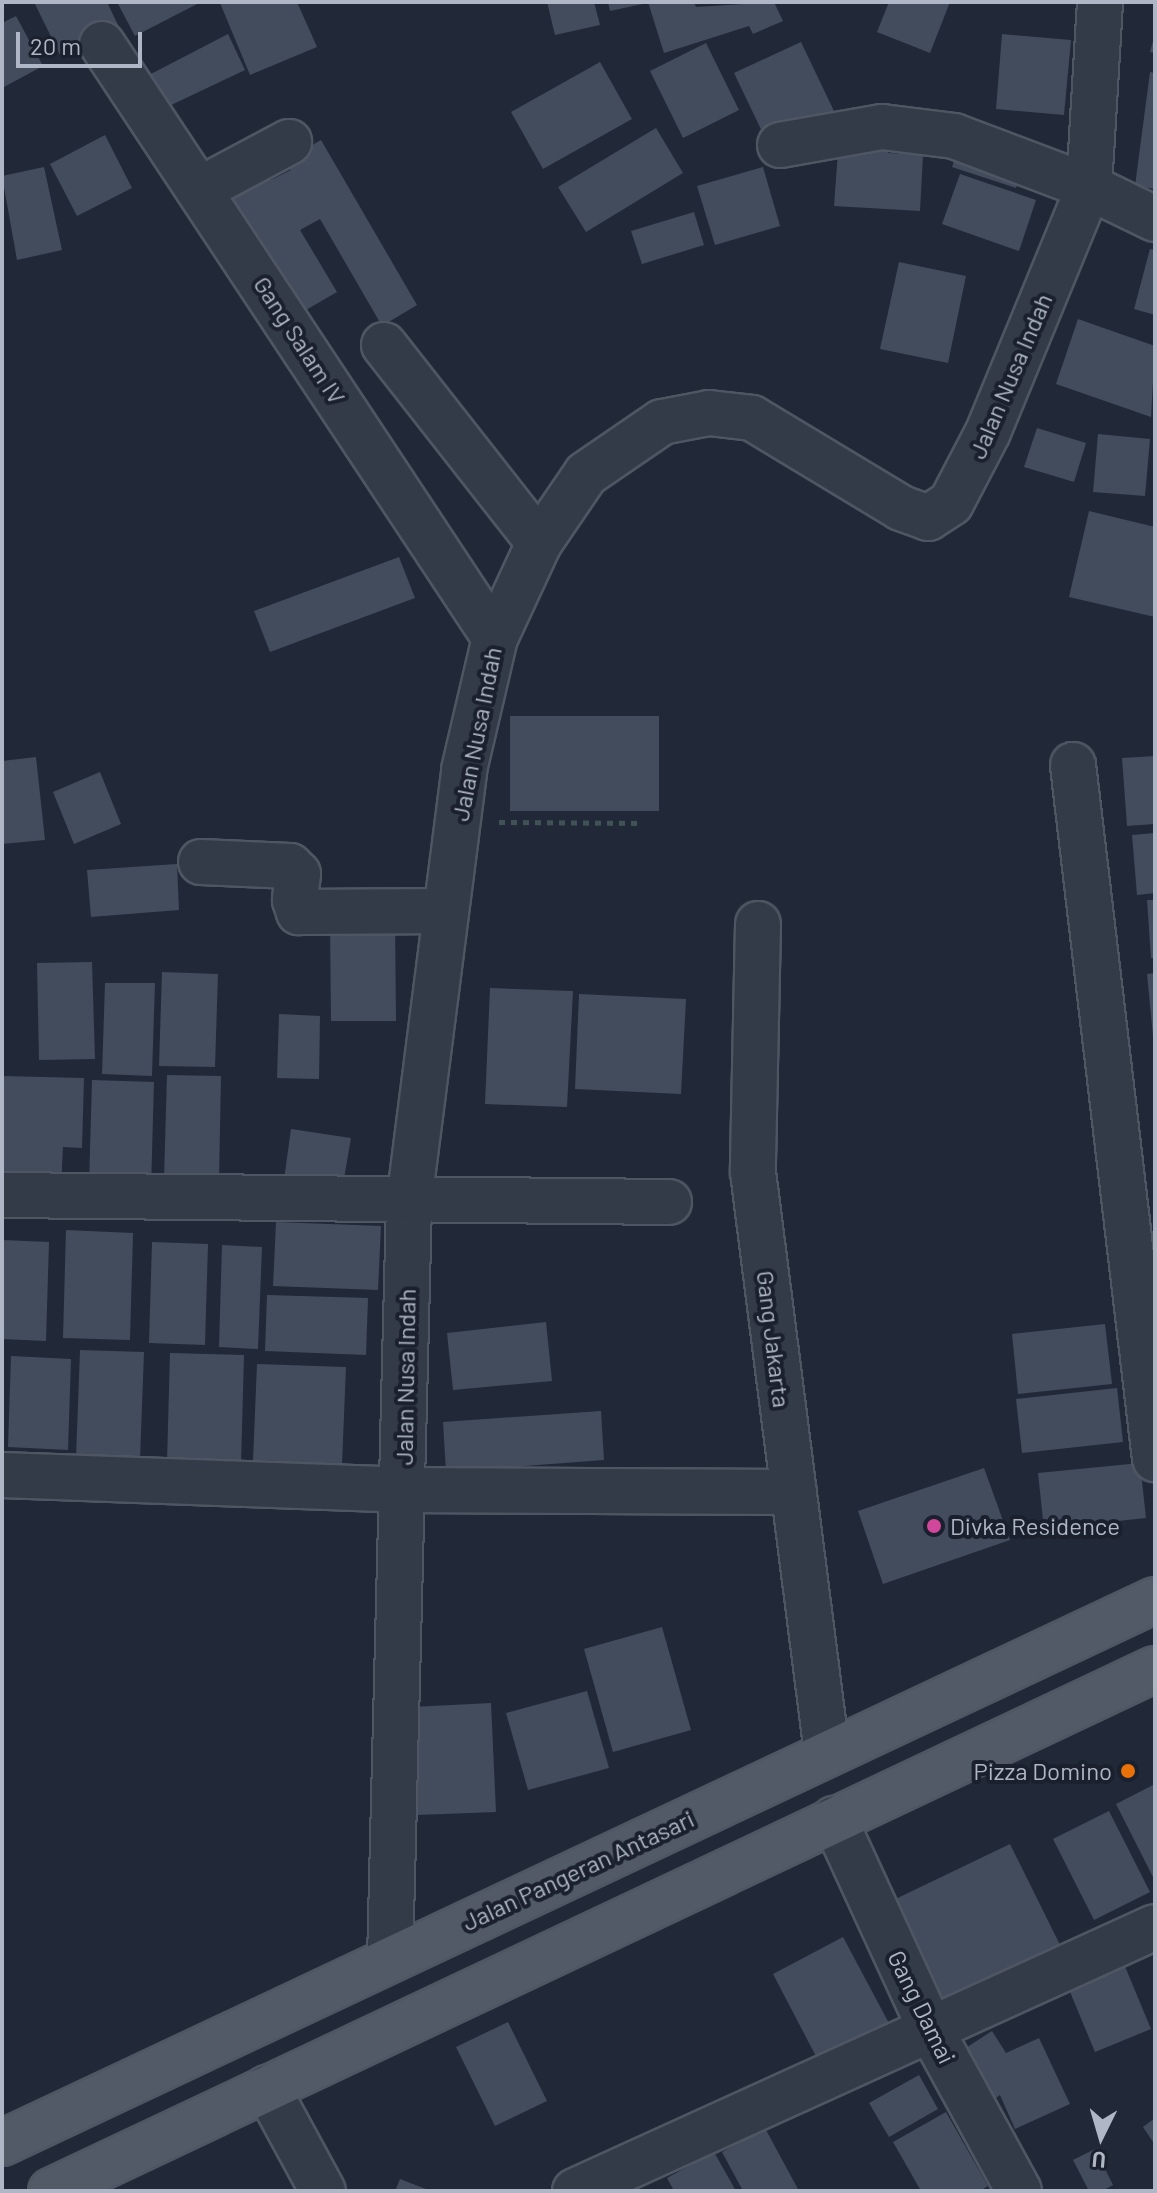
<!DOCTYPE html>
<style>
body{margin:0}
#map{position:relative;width:1157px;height:2193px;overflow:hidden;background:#212938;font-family:Barlow,sans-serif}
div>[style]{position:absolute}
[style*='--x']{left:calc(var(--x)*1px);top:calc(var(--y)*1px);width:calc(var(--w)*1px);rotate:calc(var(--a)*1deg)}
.building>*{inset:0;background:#424c5d}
.path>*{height:5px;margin-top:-2.5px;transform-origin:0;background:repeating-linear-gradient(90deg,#405256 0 6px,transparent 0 12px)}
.roads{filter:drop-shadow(2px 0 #4f5663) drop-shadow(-2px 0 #4f5663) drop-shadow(0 2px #4f5663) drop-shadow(0 -2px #4f5663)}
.minor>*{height:44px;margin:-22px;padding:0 22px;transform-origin:22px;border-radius:22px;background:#343b48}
.major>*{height:44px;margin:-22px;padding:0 22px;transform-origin:22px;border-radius:22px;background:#525a68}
.dots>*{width:22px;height:22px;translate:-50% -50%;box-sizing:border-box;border:4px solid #1a202d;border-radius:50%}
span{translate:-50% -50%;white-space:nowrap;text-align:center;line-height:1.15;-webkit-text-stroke:8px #1a202d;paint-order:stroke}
.street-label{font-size:24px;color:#afb6c5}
.poi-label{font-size:24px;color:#afb6c5}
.left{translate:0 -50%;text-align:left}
.right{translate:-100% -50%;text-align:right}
.frame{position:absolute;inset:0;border:4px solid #afb6c5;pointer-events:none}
.north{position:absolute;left:1061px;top:2097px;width:80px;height:80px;-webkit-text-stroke:6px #1a202d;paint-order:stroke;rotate:185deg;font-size:22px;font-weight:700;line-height:32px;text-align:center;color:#afb6c5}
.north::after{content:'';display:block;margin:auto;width:28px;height:36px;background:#afb6c5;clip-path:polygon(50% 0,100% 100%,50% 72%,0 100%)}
.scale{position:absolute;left:16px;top:32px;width:126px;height:36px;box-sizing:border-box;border:4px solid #afb6c5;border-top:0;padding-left:10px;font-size:24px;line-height:28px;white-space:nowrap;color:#afb6c5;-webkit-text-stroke:6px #1a202d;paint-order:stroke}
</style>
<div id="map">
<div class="building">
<i style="clip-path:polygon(34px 2px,107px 2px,119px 27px,60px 55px)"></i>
<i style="clip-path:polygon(117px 2px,201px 2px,135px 36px)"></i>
<i style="clip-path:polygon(297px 2px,317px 47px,250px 75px,220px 3px)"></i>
<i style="clip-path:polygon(547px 2px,594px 2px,600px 25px,555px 35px)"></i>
<i style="clip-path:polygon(608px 2px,647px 2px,647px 3px,610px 11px)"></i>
<i style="clip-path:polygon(648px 2px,694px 2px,696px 7px,774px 2px,783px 21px,753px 34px,749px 26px,664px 53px)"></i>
<i style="clip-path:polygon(889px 2px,950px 2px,930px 53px,877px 32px)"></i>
<i style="clip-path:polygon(16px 16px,43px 66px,2px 88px,2px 23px)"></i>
<i style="clip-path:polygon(228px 34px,245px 70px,167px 107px,145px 77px)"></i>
<i style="clip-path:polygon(1002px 34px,1071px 40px,1064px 115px,996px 109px)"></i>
<i style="clip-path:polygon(1155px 34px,1155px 53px,1150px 52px)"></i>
<i style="clip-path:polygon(801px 42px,834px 111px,767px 142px,734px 73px)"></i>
<i style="clip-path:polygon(706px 43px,739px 110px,683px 138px,650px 71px)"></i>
<i style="clip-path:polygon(600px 62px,632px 119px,543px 169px,511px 112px)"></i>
<i style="clip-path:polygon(1150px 72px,1155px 73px,1155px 189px,1135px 186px)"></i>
<i style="clip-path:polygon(656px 128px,683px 173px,586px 232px,558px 187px)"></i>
<i style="clip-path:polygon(105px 135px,132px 188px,77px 216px,50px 164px)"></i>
<i style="clip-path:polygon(887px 135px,888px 153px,923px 155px,920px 211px,834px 206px,838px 151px)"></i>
<i style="clip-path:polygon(321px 140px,417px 305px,382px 326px,320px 219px,300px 230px,337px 292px,299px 314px,224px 186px,261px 164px,271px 180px,291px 170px,285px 161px)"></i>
<i style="clip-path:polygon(960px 145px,1023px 167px,1016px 188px,952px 167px)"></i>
<i style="clip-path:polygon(44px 167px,62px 250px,17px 260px,2px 176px)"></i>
<i style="clip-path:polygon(763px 167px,780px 226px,715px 245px,697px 186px)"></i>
<i style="clip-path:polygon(960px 174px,1036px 200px,1019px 251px,942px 224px)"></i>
<i style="clip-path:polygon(694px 212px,704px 245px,642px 264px,631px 231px)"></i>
<i style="clip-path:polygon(1150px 249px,1155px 250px,1155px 315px,1134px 309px)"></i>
<i style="clip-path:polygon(899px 262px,966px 276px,948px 363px,880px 349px)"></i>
<i style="clip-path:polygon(1078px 319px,1155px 346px,1151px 417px,1056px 384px)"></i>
<i style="clip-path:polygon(1037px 428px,1086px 443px,1074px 482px,1024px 467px)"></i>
<i style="clip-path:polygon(1098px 434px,1150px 439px,1145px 496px,1093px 492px)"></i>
<i style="clip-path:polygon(1089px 511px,1155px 527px,1155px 617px,1069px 597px)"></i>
<i style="clip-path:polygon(399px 557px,415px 598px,270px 652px,254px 611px)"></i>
<i style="clip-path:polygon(510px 716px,659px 716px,659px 811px,510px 811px)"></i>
<i style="clip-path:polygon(1155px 756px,1155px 824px,1127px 826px,1122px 758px)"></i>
<i style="clip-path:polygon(36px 757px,45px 840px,2px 844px,2px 761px)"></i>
<i style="clip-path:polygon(100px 772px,121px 824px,74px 844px,53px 792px)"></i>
<i style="clip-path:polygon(1155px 833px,1155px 893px,1137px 895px,1132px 835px)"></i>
<i style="clip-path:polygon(177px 864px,179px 910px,91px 917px,87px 870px)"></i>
<i style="clip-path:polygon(1147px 900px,1155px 900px,1155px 958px,1151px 958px)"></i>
<i style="clip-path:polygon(395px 920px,396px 1021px,331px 1021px,330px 921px)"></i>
<i style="clip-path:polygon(92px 962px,95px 1059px,39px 1060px,37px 963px)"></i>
<i style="clip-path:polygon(162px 972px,218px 974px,215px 1067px,159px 1066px)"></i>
<i style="clip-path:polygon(1155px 973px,1155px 1035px,1153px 1036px,1147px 974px)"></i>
<i style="clip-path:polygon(105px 983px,155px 983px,152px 1076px,102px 1074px)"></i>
<i style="clip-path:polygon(490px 988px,573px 991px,567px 1107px,485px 1104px)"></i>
<i style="clip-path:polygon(579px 994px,686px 999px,681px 1094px,575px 1089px)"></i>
<i style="clip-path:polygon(279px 1014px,320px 1016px,319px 1079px,277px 1078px)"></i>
<i style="clip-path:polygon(167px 1075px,221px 1076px,219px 1180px,164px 1178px)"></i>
<i style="clip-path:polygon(2px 1076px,84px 1078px,82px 1148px,63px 1147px,61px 1187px,2px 1185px)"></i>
<i style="clip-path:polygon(92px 1080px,154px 1082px,151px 1188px,89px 1186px)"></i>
<i style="clip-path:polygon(291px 1129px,351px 1138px,341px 1196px,283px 1187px)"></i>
<i style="clip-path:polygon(276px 1222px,381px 1226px,378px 1290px,273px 1286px)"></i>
<i style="clip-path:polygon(66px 1230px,133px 1233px,130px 1340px,63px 1338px)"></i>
<i style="clip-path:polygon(2px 1240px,49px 1242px,46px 1341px,2px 1339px)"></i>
<i style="clip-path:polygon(152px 1242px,208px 1244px,205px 1345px,149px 1343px)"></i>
<i style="clip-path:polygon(222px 1245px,262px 1247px,258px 1349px,219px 1347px)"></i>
<i style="clip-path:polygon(267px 1295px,368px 1298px,366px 1355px,265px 1351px)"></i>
<i style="clip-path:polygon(546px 1322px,552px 1381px,453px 1390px,447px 1333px)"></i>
<i style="clip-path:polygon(1105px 1324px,1112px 1384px,1018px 1394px,1012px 1334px)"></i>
<i style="clip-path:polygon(80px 1350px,144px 1352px,140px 1460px,76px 1458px)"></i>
<i style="clip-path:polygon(170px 1353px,244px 1355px,241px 1464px,167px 1462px)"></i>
<i style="clip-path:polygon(11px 1356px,71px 1359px,68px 1450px,8px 1447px)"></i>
<i style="clip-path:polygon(257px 1364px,346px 1367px,342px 1464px,253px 1460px)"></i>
<i style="clip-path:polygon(1117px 1388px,1123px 1442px,1022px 1453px,1016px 1399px)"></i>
<i style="clip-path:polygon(601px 1411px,604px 1460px,446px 1472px,443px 1422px)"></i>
<i style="clip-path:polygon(1140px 1463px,1146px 1518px,1044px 1529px,1038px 1473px)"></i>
<i style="clip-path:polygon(984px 1468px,1010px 1540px,883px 1584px,858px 1511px)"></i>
<i style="clip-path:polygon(662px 1627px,691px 1730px,613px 1752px,584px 1649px)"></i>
<i style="clip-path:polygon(587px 1691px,609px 1768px,528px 1790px,506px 1713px)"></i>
<i style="clip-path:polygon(491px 1703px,496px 1812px,416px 1815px,412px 1707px)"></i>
<i style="clip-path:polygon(1155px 1784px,1155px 1881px,1116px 1804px)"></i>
<i style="clip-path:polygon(1109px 1811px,1150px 1892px,1094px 1920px,1053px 1839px)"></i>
<i style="clip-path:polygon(1010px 1844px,1068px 1961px,939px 2023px,881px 1906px)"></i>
<i style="clip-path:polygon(843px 1937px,891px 2027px,820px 2064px,773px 1974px)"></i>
<i style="clip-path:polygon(1124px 1964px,1151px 2029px,1095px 2052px,1068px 1987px)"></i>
<i style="clip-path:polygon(508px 2022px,547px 2101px,495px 2126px,456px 2047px)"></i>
<i style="clip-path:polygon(992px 2031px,1006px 2053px,1039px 2038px,1070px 2104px,1015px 2129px,1000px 2095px,990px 2102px,958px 2053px)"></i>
<i style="clip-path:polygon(919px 2075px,938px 2109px,889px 2137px,869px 2103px)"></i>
<i style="clip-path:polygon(946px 2112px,988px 2186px,980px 2191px,921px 2191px,893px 2142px)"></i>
<i style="clip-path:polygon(1155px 2118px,1155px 2145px,1143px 2127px)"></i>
<i style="clip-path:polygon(765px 2128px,799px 2191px,743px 2191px,722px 2152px)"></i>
<i style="clip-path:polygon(1095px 2149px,1113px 2185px,1102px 2191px,1089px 2191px,1073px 2160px)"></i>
<i style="clip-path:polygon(714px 2152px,736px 2191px,674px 2191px,667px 2178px)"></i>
<i style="clip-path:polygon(400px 2179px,431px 2191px,395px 2191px)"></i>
</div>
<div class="path">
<i style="--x:499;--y:822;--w:143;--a:0.4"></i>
</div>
<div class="roads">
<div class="minor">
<i style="--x:102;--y:44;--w:712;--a:56.51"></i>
<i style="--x:780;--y:145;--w:104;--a:-10"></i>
<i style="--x:882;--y:127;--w:73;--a:7.1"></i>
<i style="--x:954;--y:136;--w:144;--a:20.7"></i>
<i style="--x:1089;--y:187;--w:73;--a:25.9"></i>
<i style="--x:201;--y:189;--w:100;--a:-28.1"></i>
<i style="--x:384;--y:345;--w:251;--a:51.9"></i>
<i style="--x:1073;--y:765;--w:699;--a:83.26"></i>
<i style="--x:201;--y:862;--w:89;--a:2.6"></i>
<i style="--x:290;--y:866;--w:11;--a:45"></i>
<i style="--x:298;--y:874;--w:26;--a:97"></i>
<i style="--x:295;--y:900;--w:13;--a:72"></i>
<i style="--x:299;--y:912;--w:147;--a:-0.4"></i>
<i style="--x:758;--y:924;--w:248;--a:91.2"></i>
<i style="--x:753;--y:1172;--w:586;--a:82.74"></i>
<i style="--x:2;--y:1195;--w:667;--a:0.6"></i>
<i style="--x:2;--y:1475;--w:400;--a:2.1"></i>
<i style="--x:402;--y:1490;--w:392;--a:0.3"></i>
<i style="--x:834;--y:1819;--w:234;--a:65.3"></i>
<i style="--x:932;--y:2032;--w:181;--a:61.3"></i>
<i style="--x:390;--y:1959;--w:757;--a:-88.56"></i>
<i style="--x:409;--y:1202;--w:435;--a:-82.7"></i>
<i style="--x:464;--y:770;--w:136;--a:-76.8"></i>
<i style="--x:495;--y:638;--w:105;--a:-65.1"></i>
<i style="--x:539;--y:543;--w:83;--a:-55.7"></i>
<i style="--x:586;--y:474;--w:92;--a:-34.4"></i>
<i style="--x:662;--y:422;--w:48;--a:-10.8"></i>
<i style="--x:709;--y:413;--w:43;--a:6.6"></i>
<i style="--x:752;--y:418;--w:174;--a:31.1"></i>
<i style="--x:901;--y:508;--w:29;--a:20"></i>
<i style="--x:928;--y:518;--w:27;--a:-33"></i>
<i style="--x:951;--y:503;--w:80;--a:-62.5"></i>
<i style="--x:988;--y:432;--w:265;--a:-67.6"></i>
<i style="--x:1089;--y:187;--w:185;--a:-86.6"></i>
<i style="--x:267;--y:2088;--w:117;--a:61.5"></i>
<i style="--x:575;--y:2191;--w:637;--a:-24.47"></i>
</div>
<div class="major">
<i style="--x:2;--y:2143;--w:1274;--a:-25.22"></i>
<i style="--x:51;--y:2191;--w:1221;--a:-25.31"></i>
</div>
</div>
<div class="dots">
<i style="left:934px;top:1526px;background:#d1479c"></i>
<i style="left:1128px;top:1771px;background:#e8710a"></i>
</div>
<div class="street-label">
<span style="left:300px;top:340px;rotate:57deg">Gang Salam IV</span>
<span style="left:1010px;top:376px;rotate:-67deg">Jalan Nusa Indah</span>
<span style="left:476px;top:734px;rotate:-79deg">Jalan Nusa Indah</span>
<span style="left:774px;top:1339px;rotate:83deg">Gang Jakarta</span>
<span style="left:405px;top:1377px;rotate:-89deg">Jalan Nusa Indah</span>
<span style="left:578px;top:1870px;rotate:-25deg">Jalan Pangeran Antasari</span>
<span style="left:922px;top:2007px;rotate:64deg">Gang Damai</span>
</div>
<div class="poi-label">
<span class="left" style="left:950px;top:1526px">Divka Residence</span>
<span class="right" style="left:1112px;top:1771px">Pizza Domino</span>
</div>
<div class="frame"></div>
<div class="north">U</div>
<div class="scale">20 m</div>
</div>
